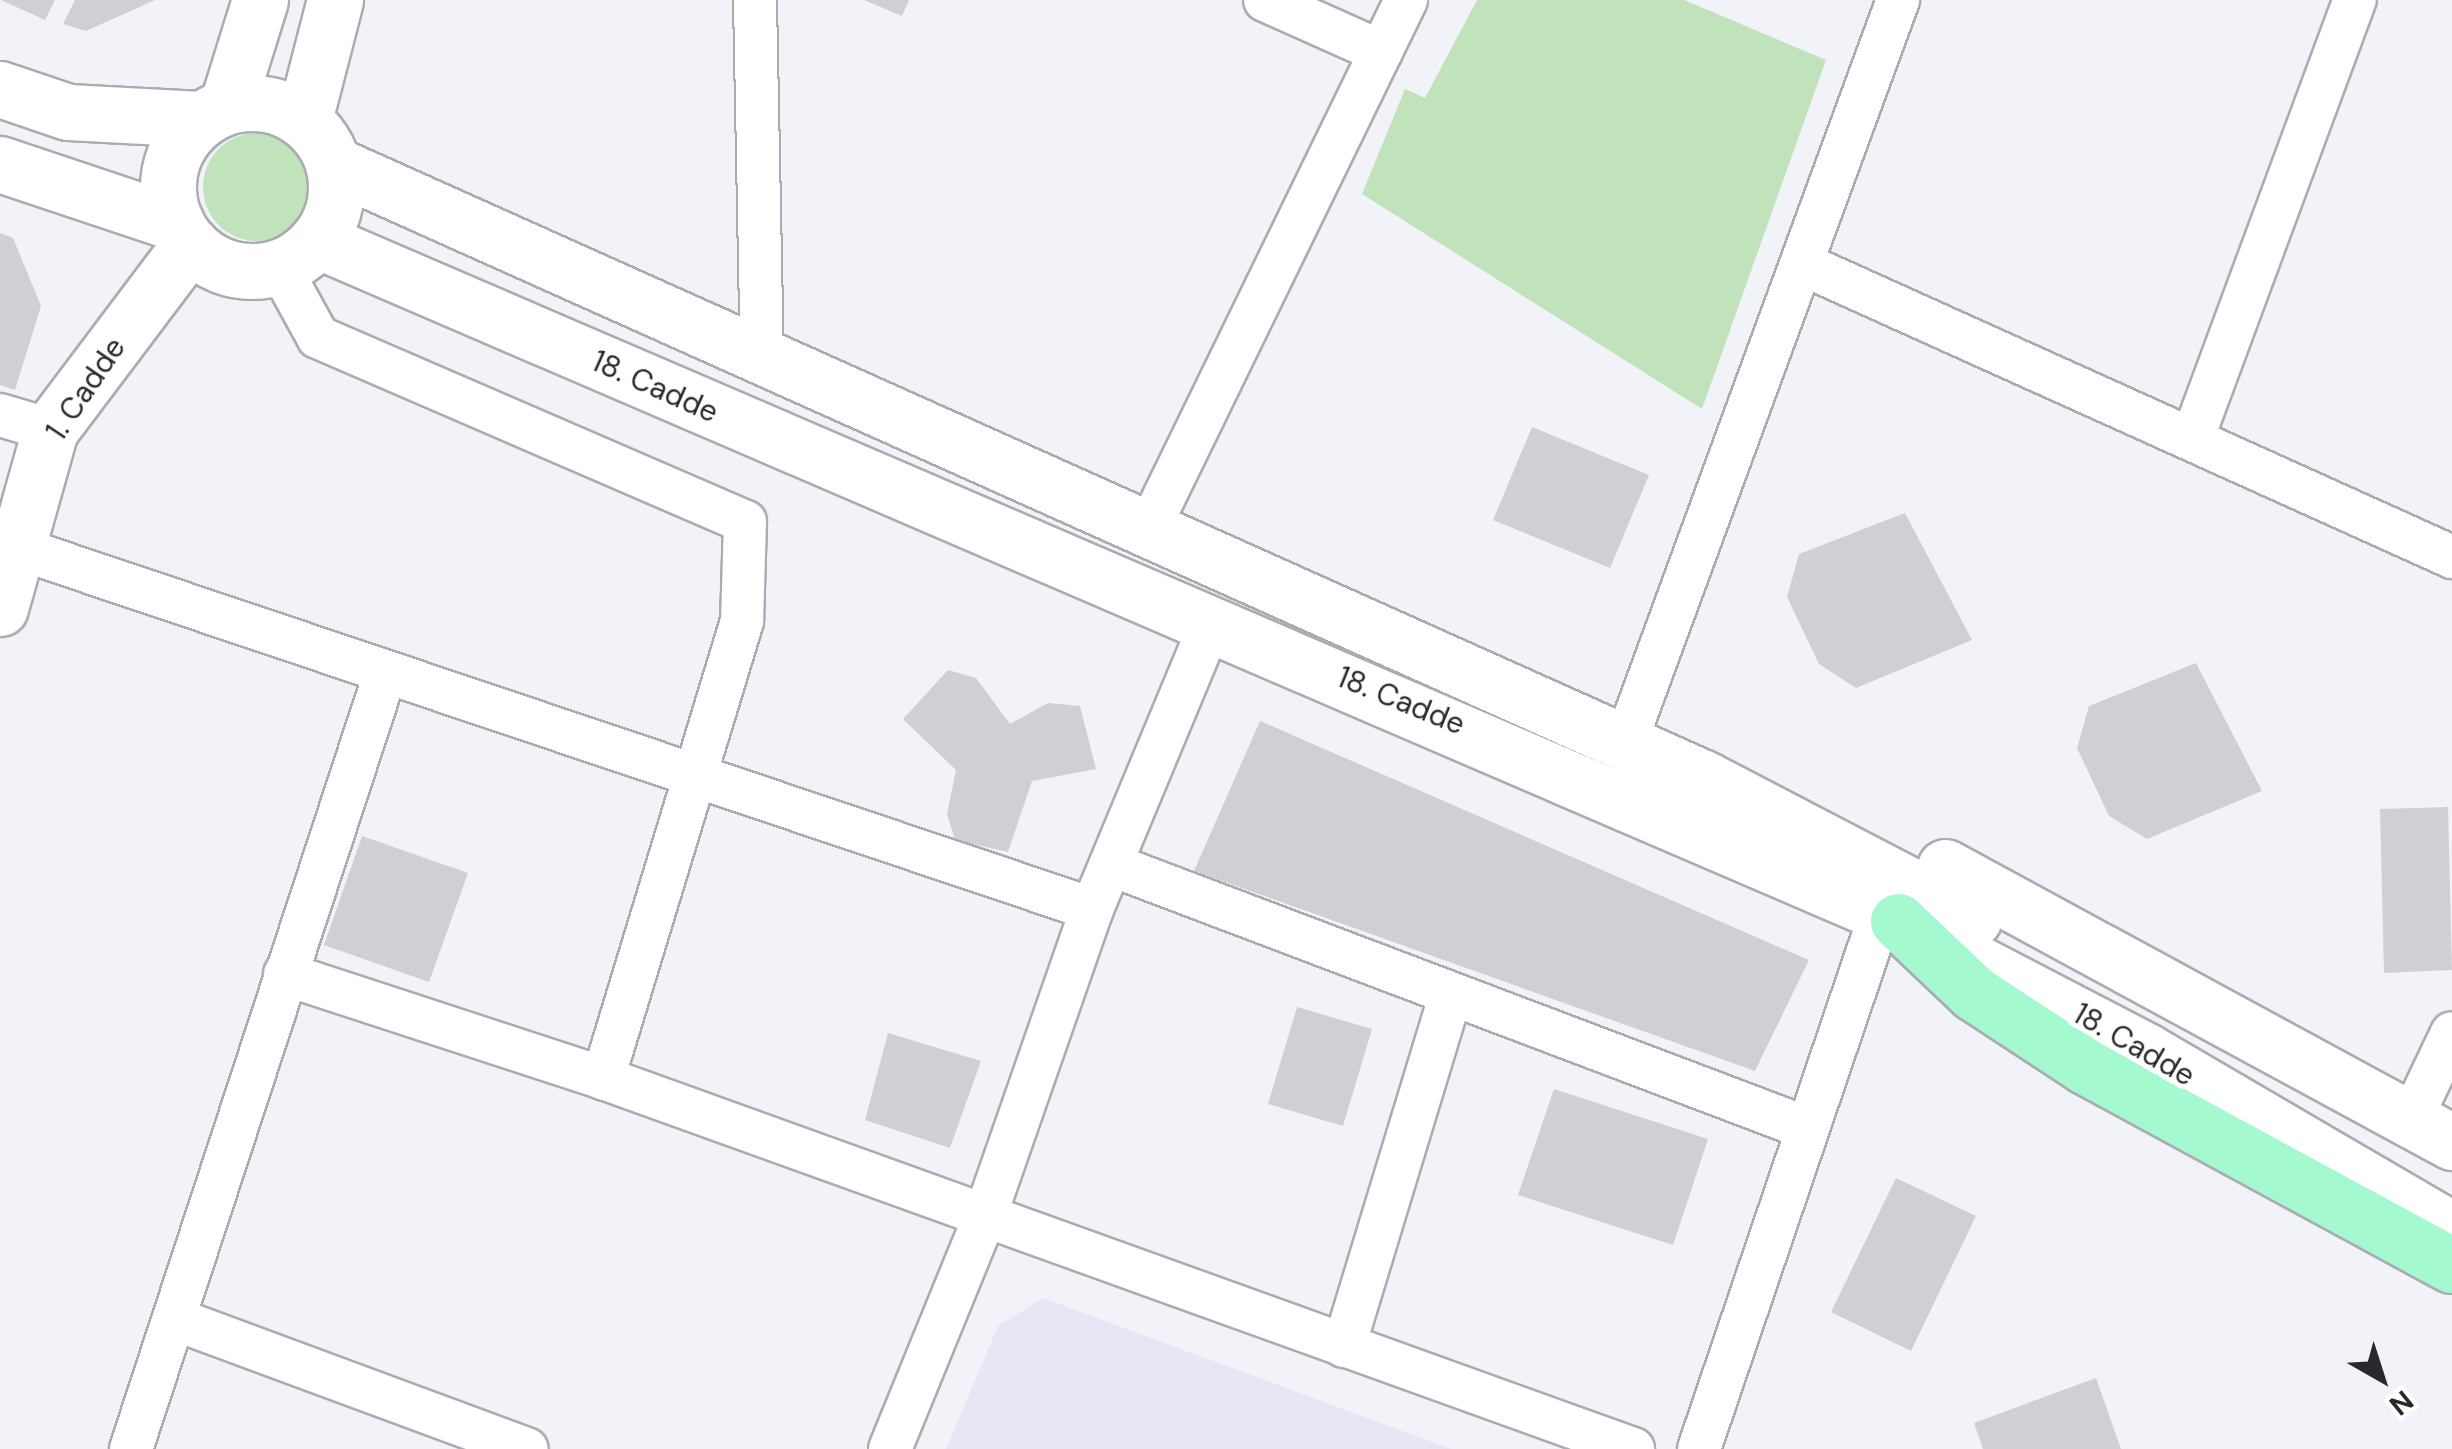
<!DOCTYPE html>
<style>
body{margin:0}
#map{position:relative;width:2452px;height:1449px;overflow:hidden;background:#f2f2f9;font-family:"DM Sans",sans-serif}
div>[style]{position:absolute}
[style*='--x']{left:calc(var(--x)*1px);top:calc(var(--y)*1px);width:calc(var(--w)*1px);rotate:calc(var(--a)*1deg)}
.built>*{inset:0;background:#e6e6f5}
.green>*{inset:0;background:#c1e3bb}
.round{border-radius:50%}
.building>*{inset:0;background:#cfcfd6}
.roads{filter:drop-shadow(2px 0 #ababb2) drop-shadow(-2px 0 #ababb2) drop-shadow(0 2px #ababb2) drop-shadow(0 -2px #ababb2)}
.minor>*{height:42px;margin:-21px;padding:0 21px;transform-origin:21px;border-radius:21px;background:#fff}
.tertiary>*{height:55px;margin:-27.5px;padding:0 27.5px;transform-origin:27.5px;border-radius:27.5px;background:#fff}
.tertiary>.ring{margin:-27.5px;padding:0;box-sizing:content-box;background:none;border:55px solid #fff;border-radius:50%}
.primary>*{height:55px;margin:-27.5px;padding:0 27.5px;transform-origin:27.5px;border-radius:27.5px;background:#a4f9d0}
span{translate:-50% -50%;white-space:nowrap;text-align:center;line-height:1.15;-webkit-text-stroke:10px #fff;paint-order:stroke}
.street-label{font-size:30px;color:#29292c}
.north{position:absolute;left:2332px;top:1329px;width:100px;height:100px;-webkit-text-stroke:8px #fff;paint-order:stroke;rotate:141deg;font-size:28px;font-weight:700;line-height:40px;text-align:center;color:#29292c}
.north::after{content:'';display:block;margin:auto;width:35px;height:45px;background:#29292c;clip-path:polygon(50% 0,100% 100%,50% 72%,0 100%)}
</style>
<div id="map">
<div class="built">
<i style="clip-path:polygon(1043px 1298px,1451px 1449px,946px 1449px,998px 1326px)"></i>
</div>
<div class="green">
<i style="clip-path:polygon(1477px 0,1684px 0,1826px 60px,1702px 409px,1362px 194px,1405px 89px,1425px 98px)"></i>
<i class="round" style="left:203px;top:133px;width:108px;height:108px"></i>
</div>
<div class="building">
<i style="clip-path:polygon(1px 0,55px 0,45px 20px)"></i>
<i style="clip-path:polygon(75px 0,155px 0,86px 31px,63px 24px)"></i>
<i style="clip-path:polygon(864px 0,909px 0,902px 16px)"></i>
<i style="clip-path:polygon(0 233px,13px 238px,41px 306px,15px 390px,0 385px)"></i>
<i style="clip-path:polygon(1532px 427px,1649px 475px,1610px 568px,1493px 520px)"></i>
<i style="clip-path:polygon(1905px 513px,1972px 640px,1856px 688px,1819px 664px,1787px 597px,1799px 554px)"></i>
<i style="clip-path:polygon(2196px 663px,2262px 791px,2147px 839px,2109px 816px,2077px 748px,2089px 706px)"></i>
<i style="clip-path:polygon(948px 670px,976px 678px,1010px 724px,1048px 703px,1080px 706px,1096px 769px,1032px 781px,1008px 852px,955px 840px,947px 814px,956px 770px,903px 719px)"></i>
<i style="clip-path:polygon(1260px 721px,1809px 960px,1755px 1071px,1194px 871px)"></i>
<i style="clip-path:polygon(2448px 807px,2452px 970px,2384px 973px,2380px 809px)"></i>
<i style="clip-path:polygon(362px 836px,468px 873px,429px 982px,324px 945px)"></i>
<i style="clip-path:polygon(1297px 1007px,1372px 1029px,1343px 1126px,1268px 1104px)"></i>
<i style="clip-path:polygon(888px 1033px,981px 1061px,950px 1148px,865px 1120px)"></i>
<i style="clip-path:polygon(1554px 1089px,1708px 1139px,1673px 1245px,1518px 1195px)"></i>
<i style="clip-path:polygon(1896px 1178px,1976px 1216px,1911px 1351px,1831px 1312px)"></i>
<i style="clip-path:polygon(2096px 1378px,2121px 1449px,1983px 1449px,1974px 1423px)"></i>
</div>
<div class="roads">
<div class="minor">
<i style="--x:755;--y:0;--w:361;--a:88.9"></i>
<i style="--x:1265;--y:0;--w:127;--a:24.1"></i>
<i style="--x:279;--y:266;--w:81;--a:61.2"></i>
<i style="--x:318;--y:337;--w:465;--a:23.4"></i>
<i style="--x:745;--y:522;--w:99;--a:91.7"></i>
<i style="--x:742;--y:621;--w:478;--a:106.9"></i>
<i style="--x:1807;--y:266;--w:708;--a:24.28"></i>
<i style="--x:0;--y:415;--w:52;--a:16.7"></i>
<i style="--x:2193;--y:437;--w:466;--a:-69.7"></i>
<i style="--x:1147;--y:532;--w:592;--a:-64.04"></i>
<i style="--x:18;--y:548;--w:1133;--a:18.58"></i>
<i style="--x:1625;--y:744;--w:793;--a:-69.85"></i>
<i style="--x:1112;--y:865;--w:740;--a:20.74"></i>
<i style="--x:285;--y:974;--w:335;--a:18.1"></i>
<i style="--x:603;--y:1078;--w:1095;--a:19.81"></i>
<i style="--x:2411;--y:1119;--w:95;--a:-64.5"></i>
<i style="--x:175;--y:1319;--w:375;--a:20.3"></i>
<i style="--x:1344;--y:1346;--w:368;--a:-73.1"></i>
<i style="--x:131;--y:1449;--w:816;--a:-71.85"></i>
<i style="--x:890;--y:1449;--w:248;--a:-67.8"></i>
<i style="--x:984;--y:1219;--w:328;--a:-70.8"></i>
<i style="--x:1092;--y:909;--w:308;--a:-67.4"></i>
<i style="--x:1699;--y:1449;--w:566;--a:-71.24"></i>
</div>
<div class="tertiary">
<i style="--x:0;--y:89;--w:72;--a:18.7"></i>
<i style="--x:68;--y:112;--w:133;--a:3"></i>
<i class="ring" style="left:168px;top:103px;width:113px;height:113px"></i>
<i style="--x:227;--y:106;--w:111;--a:-72.7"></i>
<i style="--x:304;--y:120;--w:124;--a:-75.5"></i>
<i style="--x:0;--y:164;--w:186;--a:18.5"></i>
<i style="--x:333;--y:164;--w:1504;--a:24.14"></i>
<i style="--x:1705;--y:779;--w:303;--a:27.5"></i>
<i style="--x:317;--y:240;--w:1703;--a:23.28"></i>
<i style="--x:1881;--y:913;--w:299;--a:27.5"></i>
<i style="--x:2146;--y:1051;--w:355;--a:30.3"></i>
<i style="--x:0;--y:608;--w:185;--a:-74.3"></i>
<i style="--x:50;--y:430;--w:233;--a:-53"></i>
<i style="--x:1945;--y:867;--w:577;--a:28.48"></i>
</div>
<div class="primary">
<i style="--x:1898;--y:921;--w:105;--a:43.5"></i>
<i style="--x:1974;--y:993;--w:133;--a:33.3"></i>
<i style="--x:2085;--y:1066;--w:417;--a:28.5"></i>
</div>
</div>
<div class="street-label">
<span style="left:655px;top:387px;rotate:24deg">18. Cadde</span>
<span style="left:86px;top:389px;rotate:-56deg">1. Cadde</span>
<span style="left:1401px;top:701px;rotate:22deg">18. Cadde</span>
<span style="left:2134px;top:1045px;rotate:30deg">18. Cadde</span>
</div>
<div class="north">N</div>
</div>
